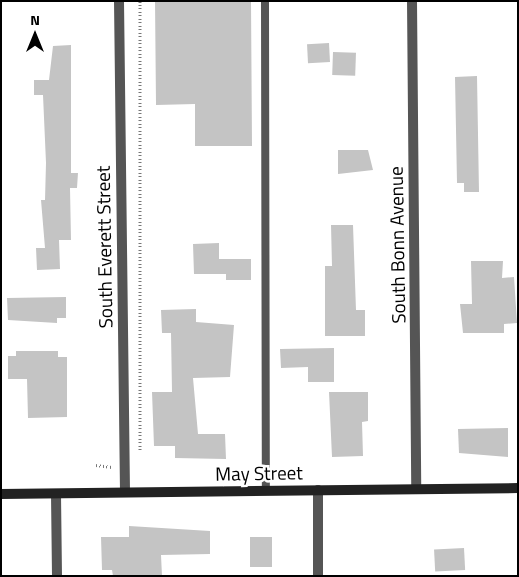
<!DOCTYPE html>
<html>
<head>
<meta charset="utf-8">
<style>
	body { margin:0 }
	#map { position:relative; width:519px; height:577px; overflow:hidden; background:#fff; font-family:"Titillium Web",sans-serif }
	div>[style] { position:absolute }
	[style*='--x'] { left:calc(var(--x)*1px); top:calc(var(--y)*1px); width:calc(var(--w)*1px); rotate:calc(var(--a)*1deg) }
	.building>* { inset:0; background:#c4c4c4; transform-origin:0 0 }
	.path>* { height:3px; margin-top:-1.5px; transform-origin:0; background:repeating-linear-gradient(90deg,#777 0 1px,transparent 0 3.5px) }
	.lane>* { height:8px; margin:-4px; padding:0 4px; transform-origin:4px; border-radius:4px; background:#555 }
	.street>* { height:10px; margin:-5px; padding:0 5px; transform-origin:5px; border-radius:5px; background:#555 }
	.secondary>* { height:10px; margin:-5px; padding:0 5px; transform-origin:5px; border-radius:5px; background:#222 }
	span { translate:-50% -50%; white-space:nowrap; text-align:center; line-height:1.15; -webkit-text-stroke:5px #fff; paint-order:stroke }
	.street-label { font-size:19px; color:#000 }
	.frame { position:absolute; inset:0; border:2px solid #000; pointer-events:none }
	.north { position:absolute; left:10px; top:10px; width:50px; height:50px; -webkit-text-stroke:4px #fff; paint-order:stroke; rotate:0deg; font-size:14px; font-weight:700; line-height:20px; text-align:center; color:#000 }
	.north::after { content:''; display:block; margin:auto; width:18px; height:22px; background:#000; clip-path:polygon(50% 0,100% 100%,50% 72%,0 100%) }
</style>
</head>
<body>
<div id="map">
	<div class="building">
		<i style="clip-path:polygon(155px 1px,251px 1px,252px 146px,195px 146px,195px 104px,156px 105px)"></i>
		<i style="left:329px;top:43px;width:19px;height:22px;rotate:87deg"></i>
		<i style="clip-path:polygon(71px 45px,71px 173px,78px 173px,77px 188px,70px 188px,71px 240px,59px 240px,60px 269px,37px 270px,36px 248px,45px 248px,41px 200px,45px 200px,46px 163px,43px 95px,34px 95px,34px 80px,49px 80px,53px 46px)"></i>
		<i style="left:333px;top:52px;width:23px;height:23px;rotate:2deg"></i>
		<i style="clip-path:polygon(477px 76px,479px 192px,464px 192px,464px 183px,457px 183px,455px 77px)"></i>
		<i style="clip-path:polygon(338px 150px,368px 150px,373px 170px,338px 174px)"></i>
		<i style="clip-path:polygon(331px 225px,353px 225px,356px 310px,365px 310px,365px 336px,325px 336px,325px 266px,332px 266px)"></i>
		<i style="clip-path:polygon(219px 243px,219px 259px,251px 259px,251px 280px,226px 280px,226px 274px,194px 274px,193px 244px)"></i>
		<i style="clip-path:polygon(471px 261px,503px 261px,502px 278px,514px 277px,517px 323px,504px 324px,504px 333px,463px 333px,460px 304px,472px 304px)"></i>
		<i style="clip-path:polygon(66px 297px,66px 318px,57px 318px,57px 323px,8px 320px,7px 298px)"></i>
		<i style="clip-path:polygon(196px 309px,196px 322px,234px 325px,230px 377px,193px 378px,198px 434px,225px 434px,226px 459px,175px 458px,175px 446px,154px 446px,152px 392px,172px 392px,171px 333px,162px 333px,161px 310px)"></i>
		<i style="clip-path:polygon(334px 348px,334px 382px,308px 382px,308px 367px,281px 368px,280px 349px)"></i>
		<i style="clip-path:polygon(16px 351px,58px 351px,58px 357px,67px 357px,67px 417px,28px 418px,27px 379px,8px 379px,8px 356px,16px 356px)"></i>
		<i style="clip-path:polygon(329px 392px,368px 392px,368px 421px,362px 422px,363px 456px,332px 457px)"></i>
		<i style="clip-path:polygon(508px 428px,508px 457px,459px 453px,458px 429px)"></i>
		<i style="clip-path:polygon(129px 526px,210px 531px,210px 554px,161px 555px,162px 576px,113px 576px,112px 570px,102px 570px,101px 537px,129px 537px)"></i>
		<i style="left:250px;top:537px;width:22px;height:30px"></i>
		<i style="left:464px;top:548px;width:22px;height:30px;rotate:87deg"></i>
	</div>
	<div class="path">
		<i style="--x:140;--y:1;--w:450;--a:90"></i>
		<i style="--x:96;--y:465;--w:16;--a:7"></i>
	</div>
	<div class="lane">
		<i style="--x:265;--y:1;--w:489;--a:89.9"></i>
	</div>
	<div class="street">
		<i style="--x:119;--y:1;--w:491;--a:89.3"></i>
		<i style="--x:412;--y:1;--w:488;--a:89.5"></i>
		<i style="--x:318;--y:490;--w:86;--a:90"></i>
		<i style="--x:56;--y:494;--w:82;--a:89.3"></i>
	</div>
	<div class="secondary">
		<i style="--x:1;--y:494;--w:517;--a:-0.66"></i>
	</div>
	<div class="street-label">
		<span style="left:397px;top:245px;rotate:-91deg">South Bonn Avenue</span>
		<span style="left:104px;top:247px;rotate:-91deg">South Everett Street</span>
		<span style="left:259px;top:473px;rotate:-1deg">May Street</span>
	</div>
	<div class="frame"></div>
	<div class="north">N</div>
</div>
</body>
</html>
